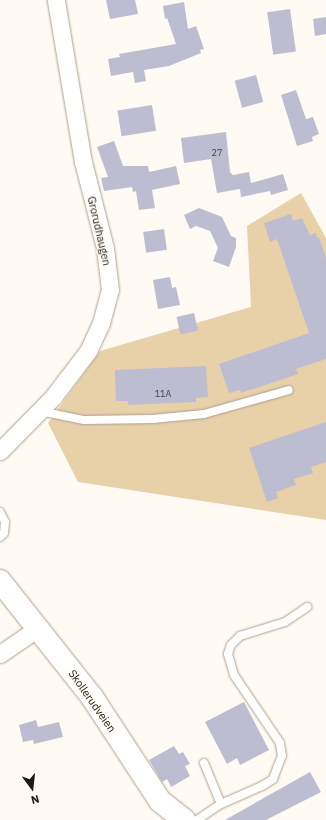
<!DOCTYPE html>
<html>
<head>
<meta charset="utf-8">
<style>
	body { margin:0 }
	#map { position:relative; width:326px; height:820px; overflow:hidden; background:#fffaf3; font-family:"IBM Plex Sans",sans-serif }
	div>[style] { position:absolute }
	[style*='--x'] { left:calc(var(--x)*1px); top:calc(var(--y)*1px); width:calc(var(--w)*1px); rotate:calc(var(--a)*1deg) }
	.green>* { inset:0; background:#e8d0a9 }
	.building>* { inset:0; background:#bdbdd1; transform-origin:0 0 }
	.roads { filter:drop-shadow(0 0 1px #ada190) drop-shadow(0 0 1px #ada190) }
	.lane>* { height:8px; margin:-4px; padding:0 4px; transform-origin:4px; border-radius:4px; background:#fff }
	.street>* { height:17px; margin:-8.5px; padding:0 8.5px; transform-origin:8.5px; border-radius:8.5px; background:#fff }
	.secondary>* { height:22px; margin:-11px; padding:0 11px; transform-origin:11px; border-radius:11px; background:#fff }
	span { translate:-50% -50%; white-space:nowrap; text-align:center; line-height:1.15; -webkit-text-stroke:3px #fffaf3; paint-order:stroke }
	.number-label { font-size:9px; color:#454242 }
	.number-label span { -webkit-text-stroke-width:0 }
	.street-label { font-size:11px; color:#1d1912 }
	.north { position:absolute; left:12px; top:768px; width:40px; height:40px; -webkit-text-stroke:3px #fffaf3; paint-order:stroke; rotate:165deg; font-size:11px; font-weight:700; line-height:16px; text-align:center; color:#1d1912 }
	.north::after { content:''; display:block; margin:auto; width:14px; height:18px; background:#1d1912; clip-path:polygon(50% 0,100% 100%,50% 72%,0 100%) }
</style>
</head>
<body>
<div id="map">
	<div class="green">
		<i style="clip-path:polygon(301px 193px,326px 238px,326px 520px,78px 482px,48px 423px,100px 351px,251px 307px,247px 226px)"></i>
	</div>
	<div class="building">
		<i style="clip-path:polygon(106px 0,135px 0,138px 14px,110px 19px)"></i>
		<i style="clip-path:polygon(184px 2px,188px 29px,196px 26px,204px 49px,200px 50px,201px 53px,169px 66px,144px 70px,146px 81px,135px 83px,133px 72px,111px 76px,108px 59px,120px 57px,119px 54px,176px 44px,167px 18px,165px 19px,163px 6px)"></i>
		<i style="left:290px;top:9px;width:43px;height:23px;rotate:82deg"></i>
		<i style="clip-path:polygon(326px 17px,326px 34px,315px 36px,313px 19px)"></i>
		<i style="left:256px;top:75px;width:28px;height:22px;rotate:75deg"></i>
		<i style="clip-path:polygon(296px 90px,306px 119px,313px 117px,319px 134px,312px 137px,313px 141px,297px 146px,281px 95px)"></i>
		<i style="left:152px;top:105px;width:26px;height:35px;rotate:81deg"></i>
		<i style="clip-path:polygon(226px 132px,230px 172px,233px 175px,249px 172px,251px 183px,283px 174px,288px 190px,271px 195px,270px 191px,241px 197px,240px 189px,217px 193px,211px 159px,184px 163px,181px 138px)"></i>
		<i style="clip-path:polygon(114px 141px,123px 166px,148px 166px,149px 172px,176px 166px,180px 184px,152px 190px,155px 208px,139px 210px,136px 191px,133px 192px,132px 187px,104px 191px,101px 178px,108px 177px,97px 147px)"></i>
		<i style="clip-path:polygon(199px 208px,222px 217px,231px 236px,236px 238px,236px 247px,229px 267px,213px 261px,218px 248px,210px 231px,196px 226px,190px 229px,184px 215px)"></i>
		<i style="clip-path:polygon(291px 214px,293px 221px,302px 218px,310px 235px,316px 233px,317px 238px,319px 237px,326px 258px,326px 359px,296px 369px,298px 374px,241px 393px,240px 390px,229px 393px,219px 364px,309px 333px,277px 239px,270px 242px,264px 223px)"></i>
		<i style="left:164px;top:229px;width:21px;height:21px;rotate:82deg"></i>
		<i style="clip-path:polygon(170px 277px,172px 288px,176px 287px,180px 305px,158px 309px,153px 280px)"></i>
		<i style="left:194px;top:313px;width:18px;height:18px;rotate:77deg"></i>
		<i style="clip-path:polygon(206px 366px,208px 397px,196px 398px,196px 402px,128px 405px,128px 401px,116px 401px,115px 370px)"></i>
		<i style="clip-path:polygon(326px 422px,326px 462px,311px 467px,313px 473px,294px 479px,296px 485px,276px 492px,278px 498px,267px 502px,249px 448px)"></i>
		<i style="clip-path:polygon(244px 702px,269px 750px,240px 765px,237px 758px,227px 764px,205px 722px)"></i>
		<i style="clip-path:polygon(36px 720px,38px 727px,59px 722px,63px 737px,34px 744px,33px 740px,23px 742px,19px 725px)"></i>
		<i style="clip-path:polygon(174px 746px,179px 754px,183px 752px,190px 764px,185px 766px,190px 776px,171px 787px,167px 779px,162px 782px,149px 760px)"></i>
		<i style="clip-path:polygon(310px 772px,321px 792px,266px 820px,225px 820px)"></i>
	</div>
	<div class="roads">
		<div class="lane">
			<i style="--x:40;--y:411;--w:45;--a:11.6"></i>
			<i style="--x:84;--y:420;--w:69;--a:-0.8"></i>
			<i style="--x:153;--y:419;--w:51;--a:-5.6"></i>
			<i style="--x:204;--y:414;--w:88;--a:-15.8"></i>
			<i style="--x:0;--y:512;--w:11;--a:63"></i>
			<i style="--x:5;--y:522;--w:11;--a:95"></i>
			<i style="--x:4;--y:533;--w:6;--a:135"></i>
			<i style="--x:204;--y:763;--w:44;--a:67.5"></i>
			<i style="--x:197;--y:820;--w:29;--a:-34"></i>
			<i style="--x:221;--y:804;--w:45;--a:-23.7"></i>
			<i style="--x:262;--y:786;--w:13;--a:-32"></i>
			<i style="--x:273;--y:779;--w:25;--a:-69"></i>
			<i style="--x:282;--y:756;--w:13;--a:-99"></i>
			<i style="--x:280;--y:743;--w:82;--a:-124.1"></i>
			<i style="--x:234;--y:675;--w:22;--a:-106"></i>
			<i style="--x:228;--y:654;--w:9;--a:-72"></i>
			<i style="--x:231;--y:645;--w:13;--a:-45"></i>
			<i style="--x:240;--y:636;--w:47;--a:-17.3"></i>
			<i style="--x:285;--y:622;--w:27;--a:-34"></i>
		</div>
		<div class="street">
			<i style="--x:0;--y:451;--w:76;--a:-45.5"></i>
			<i style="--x:53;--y:397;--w:58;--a:-52.7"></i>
			<i style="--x:88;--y:351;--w:31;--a:-65"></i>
			<i style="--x:101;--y:323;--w:34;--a:-75"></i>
			<i style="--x:110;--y:290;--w:42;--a:-96.8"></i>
			<i style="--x:105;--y:248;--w:89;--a:-104.3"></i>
			<i style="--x:83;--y:162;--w:164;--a:-99.5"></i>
			<i style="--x:0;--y:654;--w:46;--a:-34.4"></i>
		</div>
		<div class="secondary">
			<i style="--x:0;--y:581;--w:148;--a:51.6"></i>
			<i style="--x:92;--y:697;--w:124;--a:56.8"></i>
			<i style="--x:160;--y:801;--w:31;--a:38"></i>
		</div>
	</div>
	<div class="number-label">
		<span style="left:217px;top:153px">27</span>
		<span style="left:163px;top:394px">11A</span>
	</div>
	<div class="street-label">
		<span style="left:99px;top:231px;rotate:77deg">Grorudhaugen</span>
		<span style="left:92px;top:701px;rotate:55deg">Skollerudveien</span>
	</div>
	<div class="north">N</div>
</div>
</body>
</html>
